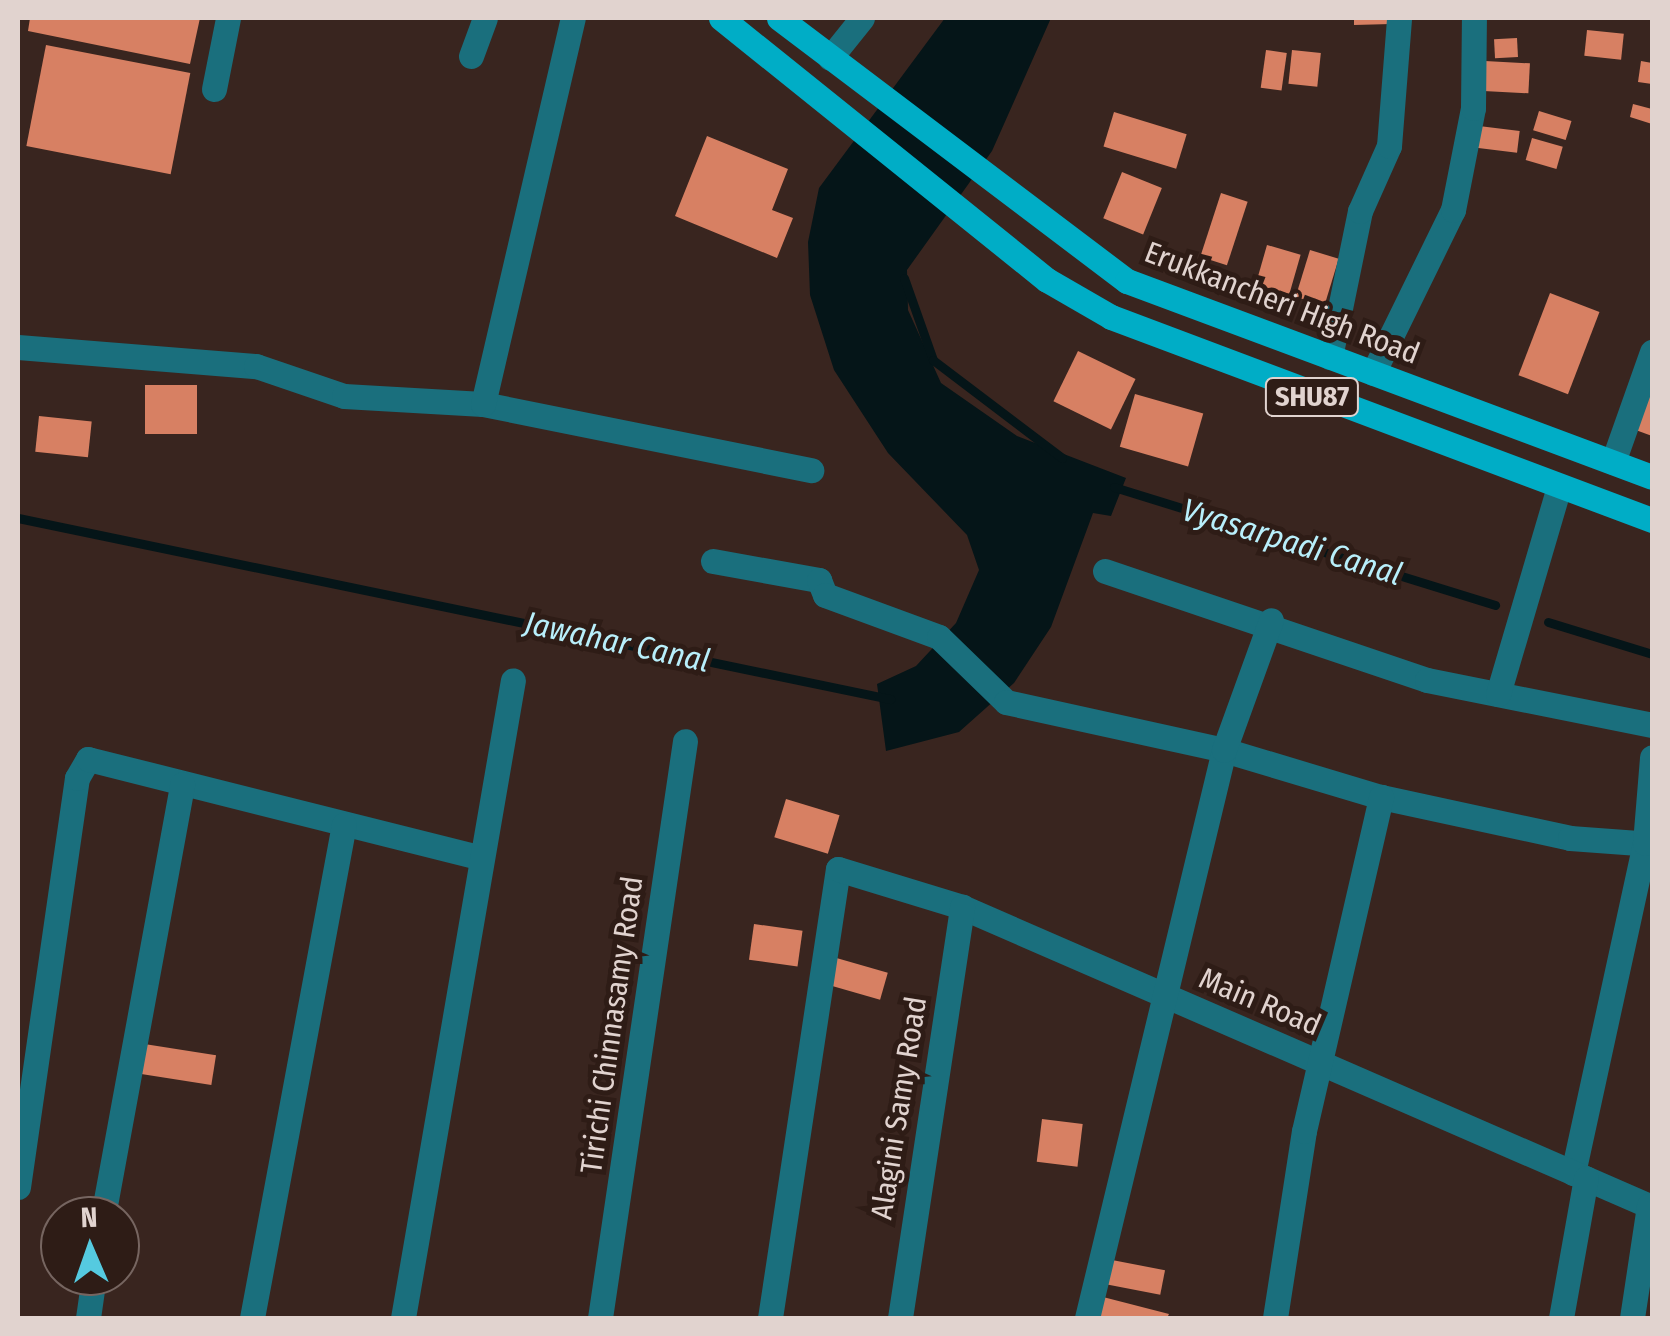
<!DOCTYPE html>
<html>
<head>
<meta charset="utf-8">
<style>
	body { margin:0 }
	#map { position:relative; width:1670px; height:1336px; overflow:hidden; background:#39251f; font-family:"Fira Sans Condensed",sans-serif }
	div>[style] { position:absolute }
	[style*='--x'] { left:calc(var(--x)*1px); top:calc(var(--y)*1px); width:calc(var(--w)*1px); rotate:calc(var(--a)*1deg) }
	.water>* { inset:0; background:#051518 }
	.stream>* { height:9px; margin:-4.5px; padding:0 4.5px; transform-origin:4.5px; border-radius:4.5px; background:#051518 }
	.building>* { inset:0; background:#d78063; transform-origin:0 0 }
	.minor>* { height:25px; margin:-12.5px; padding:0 12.5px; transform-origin:12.5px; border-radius:12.5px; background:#1a6f7d }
	.major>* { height:25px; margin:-12.5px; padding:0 12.5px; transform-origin:12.5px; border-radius:12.5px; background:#00adc6 }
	span { translate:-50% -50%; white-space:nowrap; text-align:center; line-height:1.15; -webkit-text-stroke:10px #2e1c16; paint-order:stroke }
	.shield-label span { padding:2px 8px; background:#2e1c16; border:2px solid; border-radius:8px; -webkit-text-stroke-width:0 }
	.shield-label { font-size:28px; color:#e1d3cf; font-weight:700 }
	.street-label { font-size:30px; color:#e1d3cf }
	.water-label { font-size:32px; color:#b8effb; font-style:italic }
	.frame { position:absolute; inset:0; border:20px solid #e1d3cf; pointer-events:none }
	.north { position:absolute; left:40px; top:1196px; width:100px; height:100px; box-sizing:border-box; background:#2e1c16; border:2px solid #766560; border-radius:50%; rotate:358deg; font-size:28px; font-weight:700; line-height:40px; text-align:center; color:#e1d3cf }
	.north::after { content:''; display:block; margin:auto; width:35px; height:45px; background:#55cae0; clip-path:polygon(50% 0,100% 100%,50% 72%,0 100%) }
</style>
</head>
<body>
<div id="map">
	<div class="water">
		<i style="clip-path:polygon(945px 18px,1051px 18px,992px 151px,907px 270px,908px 310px,941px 383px,1017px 436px,1126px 478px,1111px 516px,1093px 513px,1051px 627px,1014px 683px,959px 732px,886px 751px,877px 684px,916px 666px,956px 623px,979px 570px,967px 535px,888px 453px,834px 370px,810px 295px,808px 242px,819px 188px)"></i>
	</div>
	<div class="stream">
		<i style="--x:904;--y:278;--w:87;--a:70.5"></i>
		<i style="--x:933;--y:360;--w:162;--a:37.2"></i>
		<i style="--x:1114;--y:487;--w:399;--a:17.2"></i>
		<i style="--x:18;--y:518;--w:891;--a:11.73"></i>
		<i style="--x:1548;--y:622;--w:109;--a:17.1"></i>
	</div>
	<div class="building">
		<i style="clip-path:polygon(30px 18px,200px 18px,190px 64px,28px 31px)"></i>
		<i style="clip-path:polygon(1354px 18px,1391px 18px,1391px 24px,1354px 25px)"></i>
		<i style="left:1587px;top:30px;width:37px;height:26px;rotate:6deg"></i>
		<i style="left:1517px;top:38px;width:19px;height:23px;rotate:87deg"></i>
		<i style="left:46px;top:45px;width:147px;height:103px;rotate:11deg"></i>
		<i style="left:1266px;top:50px;width:21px;height:38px;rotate:8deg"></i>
		<i style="left:1292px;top:50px;width:29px;height:34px;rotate:6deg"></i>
		<i style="left:1485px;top:61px;width:45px;height:30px;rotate:3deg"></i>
		<i style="clip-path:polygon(1641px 61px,1652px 63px,1652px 84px,1638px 82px)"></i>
		<i style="clip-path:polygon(1633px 104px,1652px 109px,1652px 124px,1630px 117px)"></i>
		<i style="left:1539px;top:111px;width:34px;height:20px;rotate:17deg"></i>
		<i style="left:1114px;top:112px;width:76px;height:36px;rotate:17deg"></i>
		<i style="left:1479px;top:126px;width:41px;height:22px;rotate:7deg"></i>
		<i style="clip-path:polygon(707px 136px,788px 169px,772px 210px,793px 218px,777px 258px,675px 216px)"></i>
		<i style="left:1532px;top:138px;width:32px;height:23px;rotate:16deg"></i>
		<i style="left:1122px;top:172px;width:43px;height:50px;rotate:22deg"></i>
		<i style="left:1221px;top:193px;width:28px;height:67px;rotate:18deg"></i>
		<i style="left:1267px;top:245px;width:35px;height:41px;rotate:16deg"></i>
		<i style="left:1310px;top:250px;width:30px;height:49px;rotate:17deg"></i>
		<i style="left:1550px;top:293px;width:53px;height:88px;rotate:21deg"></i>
		<i style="left:1078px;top:351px;width:64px;height:56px;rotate:26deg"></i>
		<i style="clip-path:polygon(1652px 377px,1652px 436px,1633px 429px)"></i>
		<i style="left:145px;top:385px;width:52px;height:49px"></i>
		<i style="left:1135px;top:394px;width:71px;height:55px;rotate:16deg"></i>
		<i style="left:39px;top:416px;width:53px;height:36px;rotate:6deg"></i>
		<i style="left:786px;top:799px;width:56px;height:40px;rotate:17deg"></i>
		<i style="left:754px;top:924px;width:49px;height:36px;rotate:8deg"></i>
		<i style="left:833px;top:957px;width:57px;height:28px;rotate:16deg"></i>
		<i style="left:138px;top:1043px;width:79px;height:30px;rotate:9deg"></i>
		<i style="left:1042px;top:1119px;width:41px;height:43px;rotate:7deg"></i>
		<i style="left:1112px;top:1260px;width:54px;height:25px;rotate:11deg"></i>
		<i style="clip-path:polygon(1103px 1297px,1169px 1314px,1167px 1318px,1097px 1318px)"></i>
	</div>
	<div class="minor">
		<i style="--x:471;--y:56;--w:40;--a:-69.8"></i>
		<i style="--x:830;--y:58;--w:51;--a:-51.3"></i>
		<i style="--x:214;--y:89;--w:72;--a:-78.8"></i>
		<i style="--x:18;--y:347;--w:239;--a:4.6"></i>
		<i style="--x:256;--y:366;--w:93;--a:18.8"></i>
		<i style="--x:344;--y:396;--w:139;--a:3.3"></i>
		<i style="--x:483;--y:404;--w:335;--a:11.4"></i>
		<i style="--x:1330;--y:357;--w:149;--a:-78.4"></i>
		<i style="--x:1360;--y:211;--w:71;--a:-66"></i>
		<i style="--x:1389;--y:146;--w:128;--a:-85.5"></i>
		<i style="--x:1373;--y:373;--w:182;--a:-63.9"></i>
		<i style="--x:1453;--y:210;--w:104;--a:-78.9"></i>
		<i style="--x:1473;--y:108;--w:90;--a:-89.4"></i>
		<i style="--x:483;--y:404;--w:396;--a:-76.9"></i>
		<i style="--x:1613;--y:462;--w:117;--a:-70.5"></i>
		<i style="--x:713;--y:561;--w:108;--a:10.2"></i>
		<i style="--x:819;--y:580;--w:16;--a:68"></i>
		<i style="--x:825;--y:595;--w:121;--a:20.2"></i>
		<i style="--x:939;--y:637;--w:93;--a:44.1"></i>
		<i style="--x:1006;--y:702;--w:223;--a:12.4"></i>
		<i style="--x:1224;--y:750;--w:164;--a:16.7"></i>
		<i style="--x:1381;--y:797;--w:193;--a:12.2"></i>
		<i style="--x:1570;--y:838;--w:82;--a:4.2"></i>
		<i style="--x:1105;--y:571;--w:340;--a:18.7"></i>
		<i style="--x:1427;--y:680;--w:229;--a:11.3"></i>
		<i style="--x:1498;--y:694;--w:216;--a:-73.6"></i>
		<i style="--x:1573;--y:1173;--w:338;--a:-77.7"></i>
		<i style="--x:1645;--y:843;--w:86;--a:-85.3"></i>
		<i style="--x:18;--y:1187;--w:413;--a:-81.8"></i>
		<i style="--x:77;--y:778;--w:22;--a:-60"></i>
		<i style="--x:88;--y:759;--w:405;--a:14.1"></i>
		<i style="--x:103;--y:1216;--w:439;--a:-79.6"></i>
		<i style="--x:88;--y:1318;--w:42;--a:-81.9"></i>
		<i style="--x:252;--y:1318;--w:502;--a:-79.45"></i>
		<i style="--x:403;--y:1318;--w:647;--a:-80.22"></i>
		<i style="--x:600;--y:1318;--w:583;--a:-81.62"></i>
		<i style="--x:770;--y:1318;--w:454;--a:-81.4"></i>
		<i style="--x:838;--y:869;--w:130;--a:17"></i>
		<i style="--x:962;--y:907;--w:752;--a:23.5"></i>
		<i style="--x:900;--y:1318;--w:416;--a:-81.4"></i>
		<i style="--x:1087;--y:1318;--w:584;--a:-76.44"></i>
		<i style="--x:1224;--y:750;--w:138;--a:-70.1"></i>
		<i style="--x:1275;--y:1318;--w:189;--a:-81.2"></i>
		<i style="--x:1304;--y:1131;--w:343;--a:-77"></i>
		<i style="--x:1561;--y:1318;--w:142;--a:-79.9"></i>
		<i style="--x:1632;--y:1318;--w:114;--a:-81.4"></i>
	</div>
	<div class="major">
		<i style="--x:721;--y:18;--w:418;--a:38.8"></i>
		<i style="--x:1047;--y:280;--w:74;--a:30"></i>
		<i style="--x:1111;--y:317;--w:578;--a:20.57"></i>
		<i style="--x:779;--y:18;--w:436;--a:37.1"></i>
		<i style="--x:1127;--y:281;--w:560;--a:20.47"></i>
	</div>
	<div class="shield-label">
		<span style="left:1312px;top:397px">SHU87</span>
	</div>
	<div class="street-label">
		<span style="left:1282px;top:303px;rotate:21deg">Erukkancheri High Road</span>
		<span style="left:1260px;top:1002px;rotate:23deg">Main Road</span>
		<span style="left:612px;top:1025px;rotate:-82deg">Tirichi Chinnasamy Road</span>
		<span style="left:899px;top:1108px;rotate:-81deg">Alagini Samy Road</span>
	</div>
	<div class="water-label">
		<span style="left:1292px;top:542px;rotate:17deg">Vyasarpadi Canal</span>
		<span style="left:617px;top:642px;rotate:12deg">Jawahar Canal</span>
	</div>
	<div class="frame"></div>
	<div class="north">N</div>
</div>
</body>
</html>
